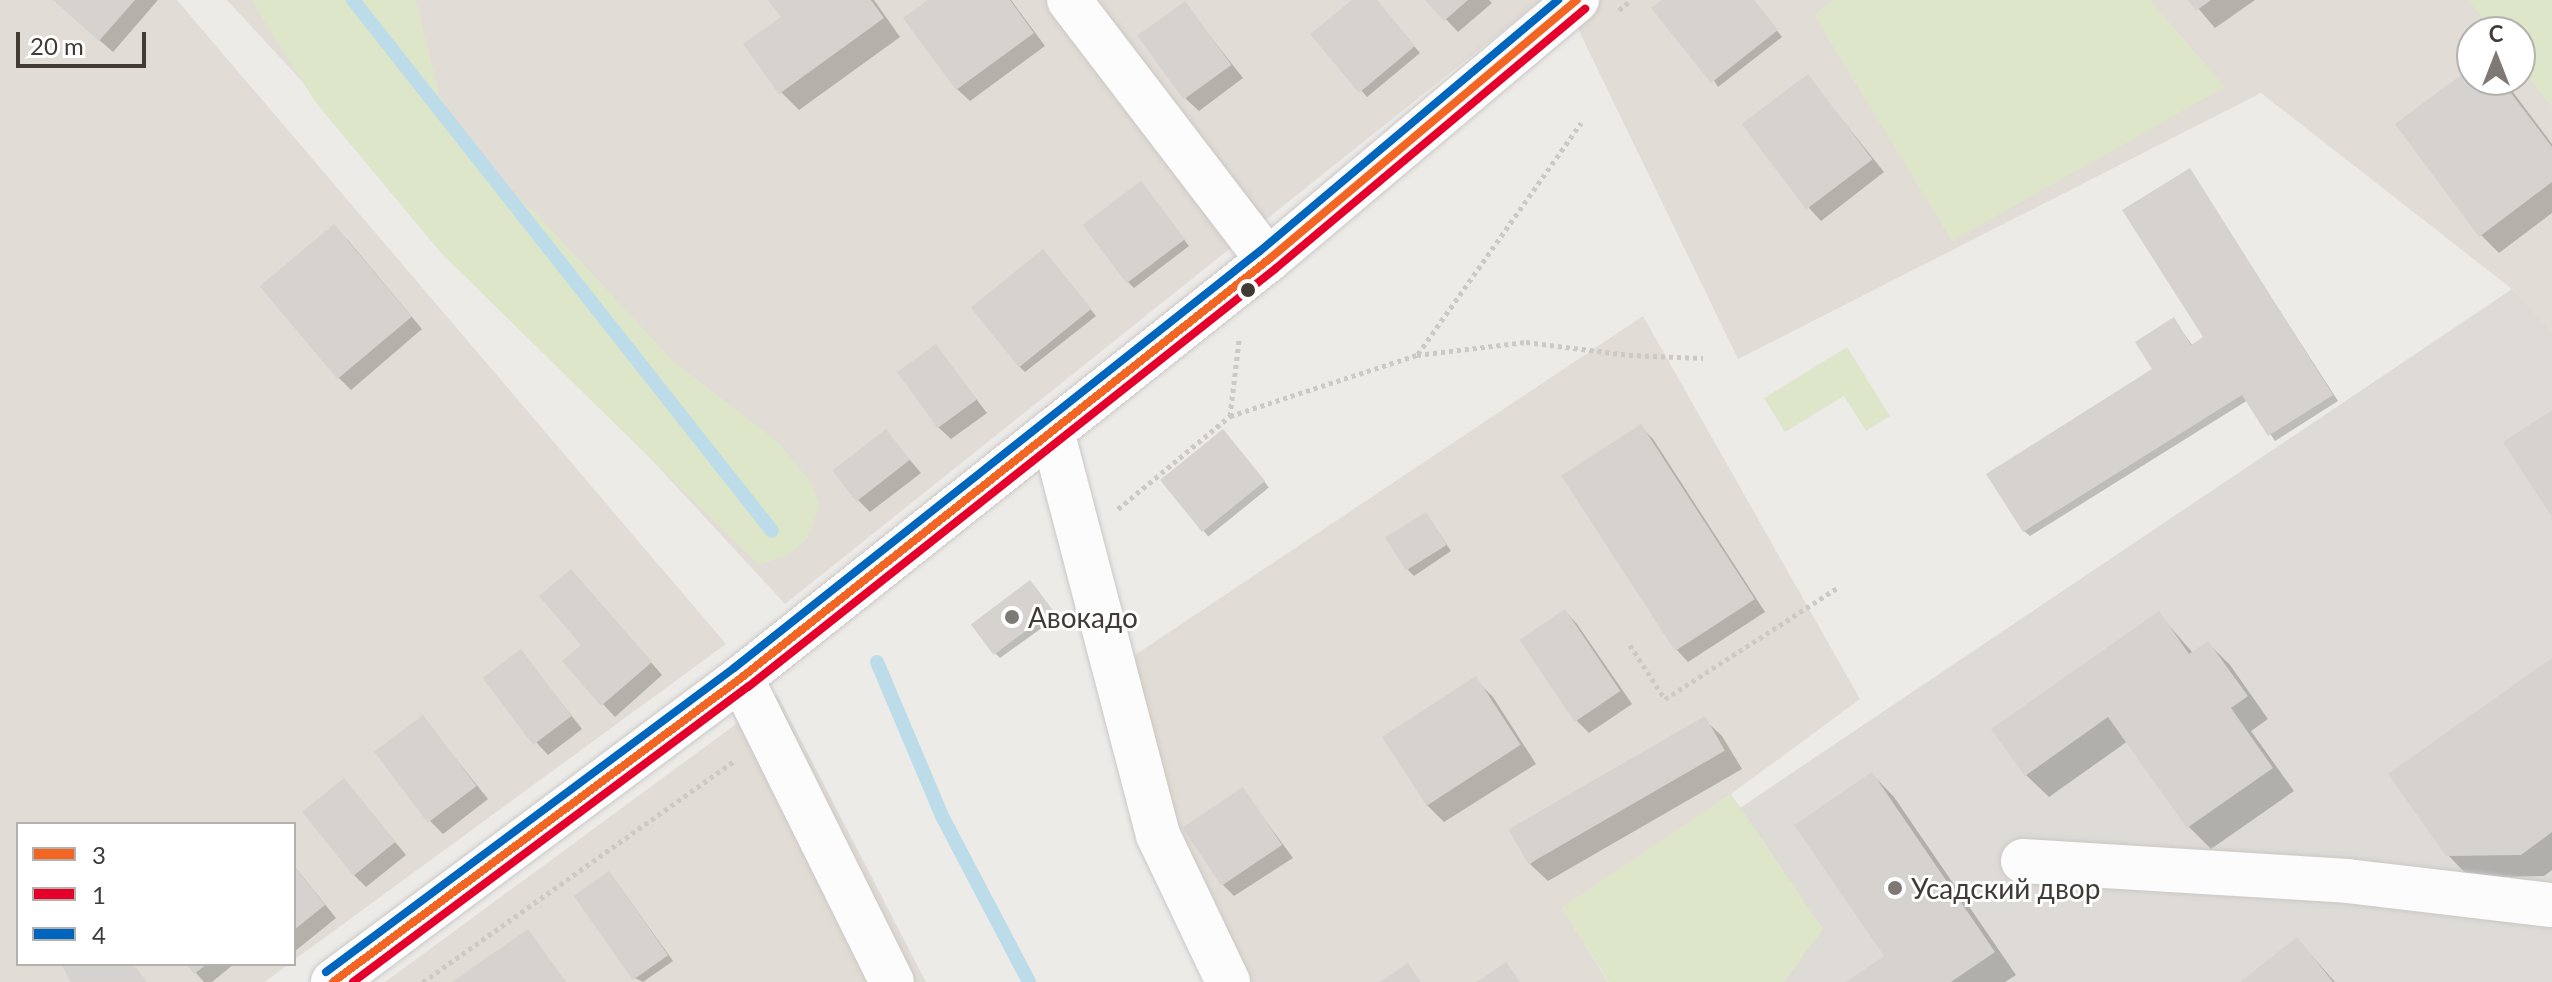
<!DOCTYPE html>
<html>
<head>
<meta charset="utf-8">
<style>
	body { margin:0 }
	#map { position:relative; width:2552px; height:982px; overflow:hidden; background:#edebe8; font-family:Lato,sans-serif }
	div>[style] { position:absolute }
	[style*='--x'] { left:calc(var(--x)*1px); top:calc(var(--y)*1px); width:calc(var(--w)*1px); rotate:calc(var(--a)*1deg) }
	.residential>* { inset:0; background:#e1dcd5 }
	.industrial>* { inset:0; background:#dedbd7 }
	.green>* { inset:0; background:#dee6ca }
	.shadow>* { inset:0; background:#0003; transform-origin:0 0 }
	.stream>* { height:14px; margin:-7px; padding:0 7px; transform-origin:7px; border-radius:7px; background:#bbdce8 }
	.building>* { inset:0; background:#d5d2cf; transform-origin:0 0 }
	.path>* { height:5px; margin-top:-2.5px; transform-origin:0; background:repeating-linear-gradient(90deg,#ccc9c6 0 4px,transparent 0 8px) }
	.roads { filter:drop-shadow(0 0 2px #cbc8c5) drop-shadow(0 0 2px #cbc8c5) }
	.minor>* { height:44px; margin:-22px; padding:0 22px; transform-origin:22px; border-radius:22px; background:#fcfcfc }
	.bus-1>* { height:8px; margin:-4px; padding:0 4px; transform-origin:4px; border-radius:4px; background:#f26522 }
	.bus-2>* { height:8px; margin:-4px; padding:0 4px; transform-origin:4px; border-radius:4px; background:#e4002b }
	.bus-3>* { height:8px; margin:-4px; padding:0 4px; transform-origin:4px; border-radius:4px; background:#0065bd }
	.dots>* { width:22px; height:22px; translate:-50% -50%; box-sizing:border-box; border:4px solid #fff; border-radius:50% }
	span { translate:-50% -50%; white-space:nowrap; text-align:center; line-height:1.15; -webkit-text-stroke:6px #fff; paint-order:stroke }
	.poi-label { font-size:28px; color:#423b35 }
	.left { translate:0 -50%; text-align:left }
	.legend { position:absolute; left:16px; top:822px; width:280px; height:144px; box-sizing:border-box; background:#fff; border:2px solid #b3b1ae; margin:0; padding:10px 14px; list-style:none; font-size:24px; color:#423b35 }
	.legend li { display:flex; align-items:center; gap:16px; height:40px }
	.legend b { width:40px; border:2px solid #b3b1ae }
	.north { position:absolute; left:2456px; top:16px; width:80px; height:80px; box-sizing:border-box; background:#fff; border:2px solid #b3b1ae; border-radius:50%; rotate:0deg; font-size:22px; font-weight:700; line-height:32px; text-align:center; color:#423b35 }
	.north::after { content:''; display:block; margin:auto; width:28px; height:36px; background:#7e7974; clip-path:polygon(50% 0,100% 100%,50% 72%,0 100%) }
	.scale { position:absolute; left:16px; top:32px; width:130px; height:36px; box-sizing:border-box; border:4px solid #423b35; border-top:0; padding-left:10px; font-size:24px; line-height:28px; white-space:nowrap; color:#423b35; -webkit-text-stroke:6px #fff; paint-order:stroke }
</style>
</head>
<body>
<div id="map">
	<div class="residential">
		<i style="clip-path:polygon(0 0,177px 0,726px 644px,294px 960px,294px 824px,18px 824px,18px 964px,289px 964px,265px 982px,0 982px)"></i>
		<i style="clip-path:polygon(227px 0,1541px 0,785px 604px)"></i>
		<i style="clip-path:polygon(evenodd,1564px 0,2552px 0,2552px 331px,2512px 289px,2261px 93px,1738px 359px,1564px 0,2472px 32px,2520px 32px,2520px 80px,2472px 80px,2472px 32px)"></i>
		<i style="clip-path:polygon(1643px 316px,1860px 699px,1731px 794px,1562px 908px,1608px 982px,1241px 982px,1167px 837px,1135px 655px)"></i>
		<i style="clip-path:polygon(777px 694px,926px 982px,385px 982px)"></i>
	</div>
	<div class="industrial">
		<i style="clip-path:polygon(2512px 289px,2552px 331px,2552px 982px,1734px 982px,1649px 869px)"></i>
	</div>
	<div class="green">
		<i style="clip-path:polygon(251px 0,416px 0,441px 102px,479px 167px,533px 210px,673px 361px,778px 442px,812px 484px,819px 506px,808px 538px,787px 555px,759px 565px,441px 253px,316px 103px)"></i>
		<i style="clip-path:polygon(1834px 0,2150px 0,2225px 87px,1952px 241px,1814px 15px)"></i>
		<i style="clip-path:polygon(2468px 0,2552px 0,2552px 107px,2520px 67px,2520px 32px,2493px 32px)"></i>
		<i style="clip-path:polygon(1847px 347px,1890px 416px,1866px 431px,1844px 396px,1785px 432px,1764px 398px)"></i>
		<i style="clip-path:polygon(1731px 794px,1823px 929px,1784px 982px,1609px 982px,1561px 908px)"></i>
	</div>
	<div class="shadow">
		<i style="clip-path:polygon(54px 0,158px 0,113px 52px)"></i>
		<i style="clip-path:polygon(771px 0,874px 0,900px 37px,799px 110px,781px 92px,783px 17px)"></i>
		<i style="clip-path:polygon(931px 0,1011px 0,1045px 46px,970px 101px,957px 89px)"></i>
		<i style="clip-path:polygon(1355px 0,1375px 0,1420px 53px,1367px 97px,1313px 34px)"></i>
		<i style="clip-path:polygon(1428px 0,1489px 0,1492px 3px,1458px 32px)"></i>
		<i style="clip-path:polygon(1665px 0,1753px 0,1782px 37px,1718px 87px)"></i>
		<i style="clip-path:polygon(2191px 0,2255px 0,2215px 28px)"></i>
		<i style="clip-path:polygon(1184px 3px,1243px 78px,1199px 111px,1186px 99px)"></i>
		<i style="clip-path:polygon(2472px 69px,2472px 80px,2504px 80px,2552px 144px,2552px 213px,2499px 253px,2481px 235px,2398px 124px)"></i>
		<i style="clip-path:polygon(1808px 77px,1884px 172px,1821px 221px,1809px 208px)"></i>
		<i style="clip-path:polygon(2189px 170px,2338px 401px,2275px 441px,2248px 400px,2030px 536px,2024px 531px,2155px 370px,2174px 320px,2193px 346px,2205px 338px)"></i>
		<i style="clip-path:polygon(1146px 190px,1189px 246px,1134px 288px,1128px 282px)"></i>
		<i style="clip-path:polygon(347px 239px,422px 329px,351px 390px,338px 377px)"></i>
		<i style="clip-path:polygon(1049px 257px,1096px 316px,1025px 372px,1019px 366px)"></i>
		<i style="clip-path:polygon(936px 347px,987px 413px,951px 439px,938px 427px)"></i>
		<i style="clip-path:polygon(1640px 426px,1653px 439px,1765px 612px,1688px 662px,1676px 649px)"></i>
		<i style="clip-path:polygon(886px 432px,921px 473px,870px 512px,858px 500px)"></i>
		<i style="left:1228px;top:437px;width:65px;height:78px;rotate:51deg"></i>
		<i style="clip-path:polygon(1431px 521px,1451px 551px,1414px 576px,1408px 570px)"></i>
		<i style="clip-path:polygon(583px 584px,662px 675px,615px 717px,603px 704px,584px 645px)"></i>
		<i style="clip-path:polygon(1036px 588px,1057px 617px,1000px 658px,994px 652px)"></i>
		<i style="clip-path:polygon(1565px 611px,1577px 624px,1632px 704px,1589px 733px,1577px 721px)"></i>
		<i style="clip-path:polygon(2158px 613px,2193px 653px,2208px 643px,2230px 665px,2268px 719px,2251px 731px,2294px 791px,2211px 849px,2189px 827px,2128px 741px,2049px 797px,2026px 775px)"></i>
		<i style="clip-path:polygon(521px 652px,582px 729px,548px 755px,536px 742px)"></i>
		<i style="clip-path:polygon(2552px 660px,2552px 870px,2544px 876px,2470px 878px,2448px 855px)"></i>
		<i style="clip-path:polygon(1475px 679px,1493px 697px,1536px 764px,1444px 822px,1426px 804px)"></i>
		<i style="clip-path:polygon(423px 718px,488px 799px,443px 834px,430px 821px)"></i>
		<i style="clip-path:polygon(1704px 719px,1722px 736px,1742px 769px,1548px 881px,1530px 864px)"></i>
		<i style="clip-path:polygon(1872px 774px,1894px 797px,2016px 975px,2005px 982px,1850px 982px,1887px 957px)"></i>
		<i style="clip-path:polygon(344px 780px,406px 855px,366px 887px,353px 874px)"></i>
		<i style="clip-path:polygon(1243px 790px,1293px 858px,1234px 896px,1222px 884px)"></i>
		<i style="clip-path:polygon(294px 866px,336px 918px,294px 952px)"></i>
		<i style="clip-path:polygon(615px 880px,673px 961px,643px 982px,635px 978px,577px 896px)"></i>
		<i style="clip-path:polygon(2297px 939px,2335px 982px,2244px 982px)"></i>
		<i style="clip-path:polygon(188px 964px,234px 964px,212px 982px,204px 982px)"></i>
	</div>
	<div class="stream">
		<i style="--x:353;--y:0;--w:676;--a:51.72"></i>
		<i style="--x:877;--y:662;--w:169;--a:67.1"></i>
		<i style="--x:943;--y:818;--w:185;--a:62.3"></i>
	</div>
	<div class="building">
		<i style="clip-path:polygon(53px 0,135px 0,99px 41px)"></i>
		<i style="clip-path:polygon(768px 0,871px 0,884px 18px,779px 94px,743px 44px,781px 17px)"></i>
		<i style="clip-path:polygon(928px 0,1010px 0,1034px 33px,956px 90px,903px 18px)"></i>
		<i style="clip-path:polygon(1352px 0,1377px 0,1415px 46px,1359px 93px,1310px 34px)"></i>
		<i style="clip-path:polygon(1425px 0,1468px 0,1444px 21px)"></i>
		<i style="clip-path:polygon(1662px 0,1754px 0,1778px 30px,1711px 83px,1651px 8px)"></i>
		<i style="clip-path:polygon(2188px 0,2211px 0,2196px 11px)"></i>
		<i style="left:1185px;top:1px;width:79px;height:59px;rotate:54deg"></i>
		<i style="clip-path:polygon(2472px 67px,2472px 80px,2501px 80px,2552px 147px,2552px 182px,2479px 237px,2395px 124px)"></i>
		<i style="left:1808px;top:74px;width:107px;height:83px;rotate:53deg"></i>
		<i style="clip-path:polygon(2190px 168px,2333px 395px,2268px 436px,2242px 395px,2023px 532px,1986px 474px,2152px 369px,2135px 342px,2174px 317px,2191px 345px,2203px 337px,2122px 210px)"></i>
		<i style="left:1141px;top:181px;width:73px;height:73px;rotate:53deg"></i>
		<i style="left:334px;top:224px;width:121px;height:97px;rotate:50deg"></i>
		<i style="left:1043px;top:249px;width:77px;height:93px;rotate:51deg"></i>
		<i style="left:936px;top:344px;width:69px;height:48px;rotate:54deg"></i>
		<i style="clip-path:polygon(2552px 410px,2552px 517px,2503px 442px)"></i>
		<i style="left:1641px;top:424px;width:209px;height:95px;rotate:57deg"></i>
		<i style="left:886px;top:429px;width:39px;height:68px;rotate:52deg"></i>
		<i style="left:1223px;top:429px;width:67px;height:81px;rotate:51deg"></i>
		<i style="left:1426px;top:512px;width:39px;height:48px;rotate:58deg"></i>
		<i style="clip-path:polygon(571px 569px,652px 662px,601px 706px,562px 661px,581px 645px,539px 596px)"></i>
		<i style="left:1030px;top:580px;width:38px;height:74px;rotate:53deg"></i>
		<i style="left:1565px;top:609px;width:99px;height:55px;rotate:56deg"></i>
		<i style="clip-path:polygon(2159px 611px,2189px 654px,2208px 641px,2248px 696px,2231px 708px,2273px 768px,2187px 828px,2108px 717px,2025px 776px,1991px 729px)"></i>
		<i style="left:521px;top:649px;width:84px;height:48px;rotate:53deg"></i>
		<i style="clip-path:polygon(2552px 658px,2552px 832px,2521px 855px,2446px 856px,2388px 774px)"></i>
		<i style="left:1476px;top:676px;width:82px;height:112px;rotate:57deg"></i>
		<i style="left:423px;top:715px;width:89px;height:61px;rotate:53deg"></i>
		<i style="left:1705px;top:716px;width:40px;height:227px;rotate:60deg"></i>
		<i style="clip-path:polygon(1872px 772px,1995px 952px,1951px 982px,1846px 982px,1884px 956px,1794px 825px)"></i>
		<i style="left:344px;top:778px;width:82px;height:54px;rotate:51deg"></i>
		<i style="left:1243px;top:787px;width:70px;height:73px;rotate:56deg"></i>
		<i style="clip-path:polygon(294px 866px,325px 905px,294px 930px)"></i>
		<i style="left:609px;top:871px;width:103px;height:43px;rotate:55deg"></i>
		<i style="clip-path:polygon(528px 929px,566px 982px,452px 982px)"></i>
		<i style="clip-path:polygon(2297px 937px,2333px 982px,2240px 982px)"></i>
		<i style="clip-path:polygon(1506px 962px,1520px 982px,1477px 982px)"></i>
		<i style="clip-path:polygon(1408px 963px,1421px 982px,1380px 982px)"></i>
		<i style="clip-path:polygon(61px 964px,133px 964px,147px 982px,71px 982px)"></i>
		<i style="clip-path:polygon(186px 964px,207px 964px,194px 974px)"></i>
	</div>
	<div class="path">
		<i style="--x:1619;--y:10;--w:16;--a:-40"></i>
		<i style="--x:1418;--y:354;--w:283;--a:-54.8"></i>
		<i style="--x:1230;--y:416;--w:77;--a:-83.2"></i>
		<i style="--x:1118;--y:509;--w:146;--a:-39.7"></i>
		<i style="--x:1230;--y:416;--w:197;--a:-18.1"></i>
		<i style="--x:1417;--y:355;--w:110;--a:-6.8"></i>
		<i style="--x:1526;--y:342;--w:104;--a:7.2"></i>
		<i style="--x:1629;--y:355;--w:74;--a:2.3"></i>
		<i style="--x:1630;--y:645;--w:64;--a:57.1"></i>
		<i style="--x:1665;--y:699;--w:205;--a:-32.8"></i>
		<i style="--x:423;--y:982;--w:383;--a:-35.4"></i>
	</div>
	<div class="roads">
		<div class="minor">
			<i style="--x:1069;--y:0;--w:327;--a:52.6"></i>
			<i style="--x:1052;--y:431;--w:418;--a:75.3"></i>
			<i style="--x:1158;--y:835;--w:163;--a:64.5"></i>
			<i style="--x:741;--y:678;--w:339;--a:63.6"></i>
			<i style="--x:2023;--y:861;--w:325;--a:3.5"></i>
			<i style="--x:2347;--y:881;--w:206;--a:6.7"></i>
			<i style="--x:333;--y:982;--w:509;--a:-36.69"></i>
			<i style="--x:741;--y:678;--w:673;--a:-38.42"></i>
			<i style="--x:1268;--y:260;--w:404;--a:-40.1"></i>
		</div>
	</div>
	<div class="bus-1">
		<i style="--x:333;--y:982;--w:509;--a:-36.69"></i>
		<i style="--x:741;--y:678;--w:673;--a:-38.42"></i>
		<i style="--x:1268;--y:260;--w:404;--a:-40.1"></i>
	</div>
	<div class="bus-2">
		<i style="--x:353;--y:982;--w:493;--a:-36.8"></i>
		<i style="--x:748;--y:687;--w:673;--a:-38.42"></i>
		<i style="--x:1275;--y:269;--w:405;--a:-40"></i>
	</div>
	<div class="bus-3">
		<i style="--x:326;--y:972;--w:509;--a:-36.69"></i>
		<i style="--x:734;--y:668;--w:671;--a:-38.41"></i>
		<i style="--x:1260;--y:251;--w:390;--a:-40.1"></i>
	</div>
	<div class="dots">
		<i style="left:1248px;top:290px;background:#423b35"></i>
		<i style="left:1012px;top:617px;background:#7e7974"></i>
		<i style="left:1895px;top:888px;background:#7e7974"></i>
	</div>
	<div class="poi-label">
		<span class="left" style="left:1028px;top:617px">Авокадо</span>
		<span class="left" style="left:1911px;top:888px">Усадский двор</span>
	</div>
	<ul class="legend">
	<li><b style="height:10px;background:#f26522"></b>3</li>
	<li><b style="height:10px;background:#e4002b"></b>1</li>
	<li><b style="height:10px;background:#0065bd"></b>4</li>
	</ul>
	<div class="north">С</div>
	<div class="scale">20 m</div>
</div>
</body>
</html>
